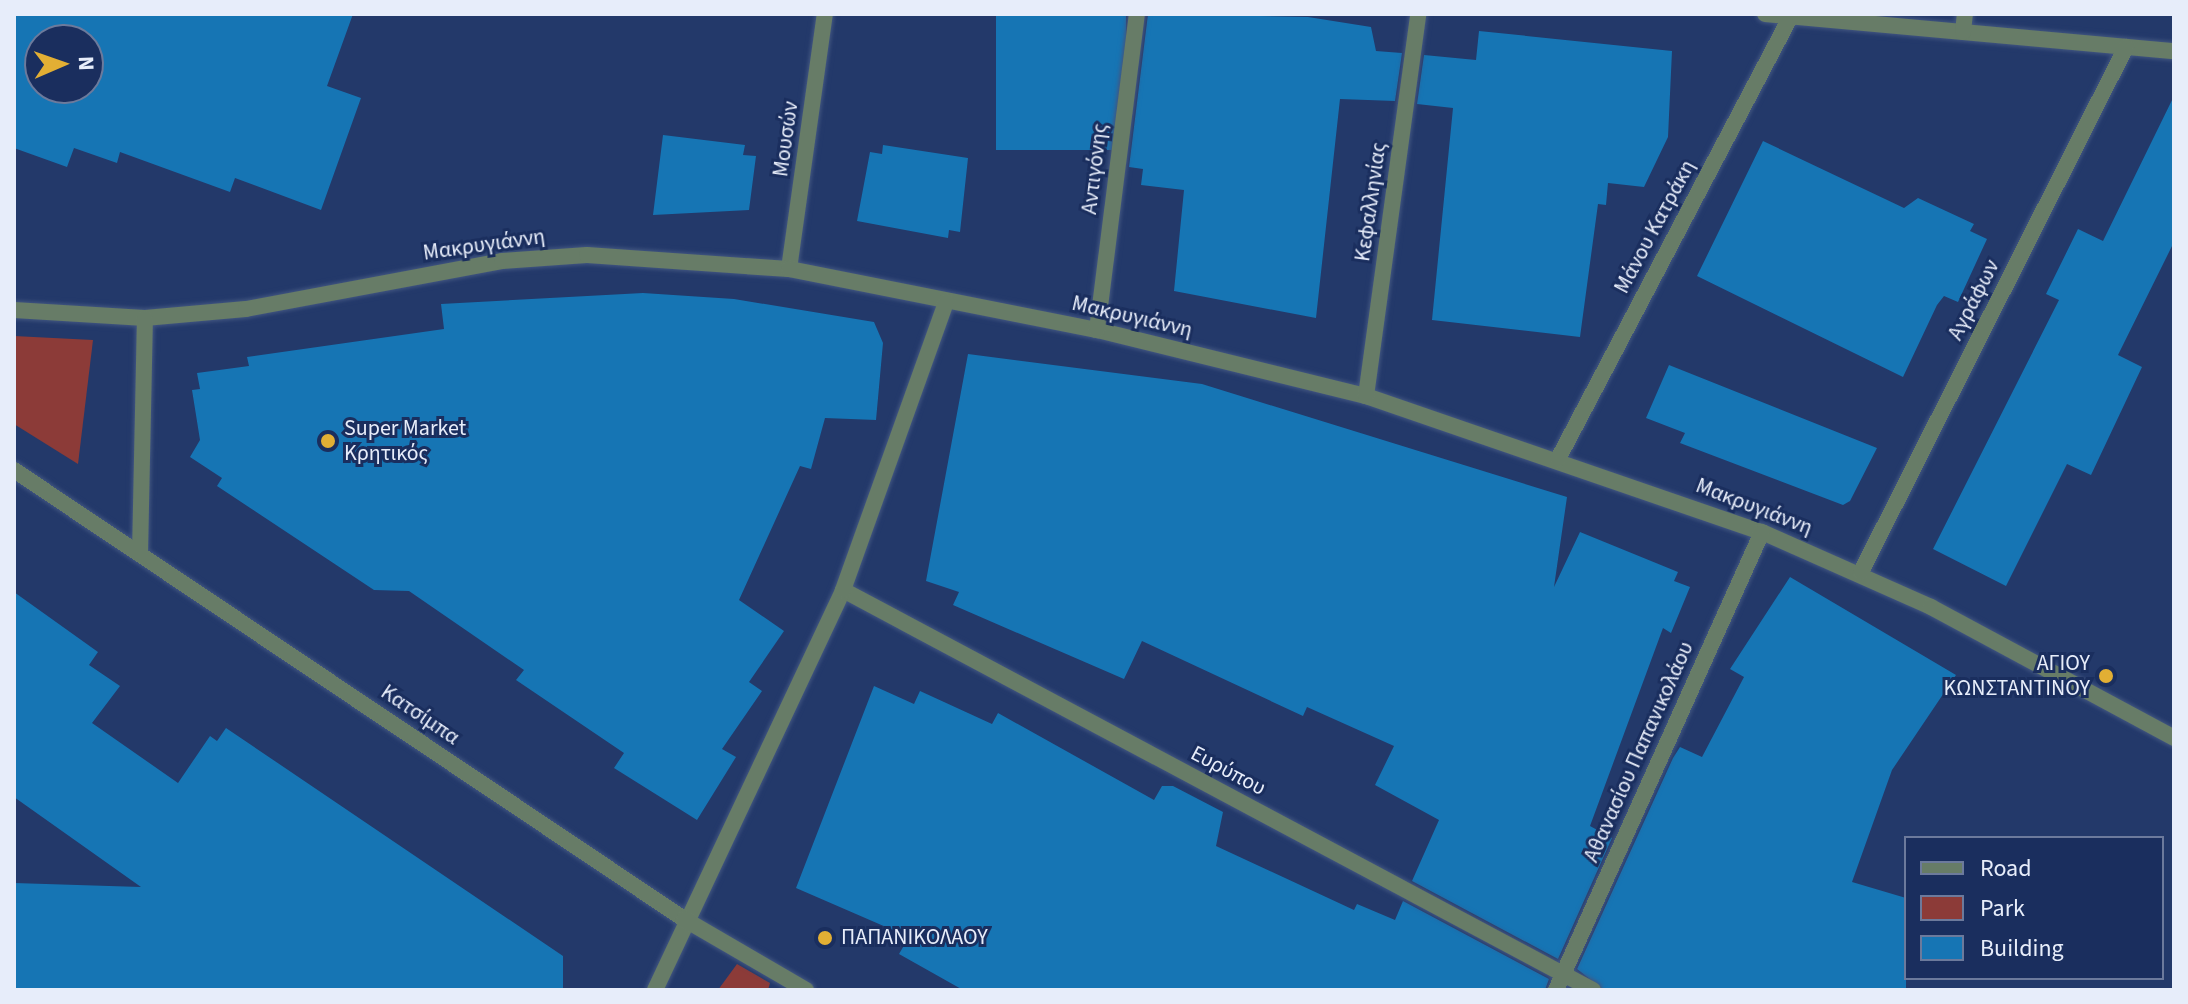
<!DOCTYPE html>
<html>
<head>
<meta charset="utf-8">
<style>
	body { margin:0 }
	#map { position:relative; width:2188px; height:1004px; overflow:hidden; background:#23396a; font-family:"Source Sans 3",sans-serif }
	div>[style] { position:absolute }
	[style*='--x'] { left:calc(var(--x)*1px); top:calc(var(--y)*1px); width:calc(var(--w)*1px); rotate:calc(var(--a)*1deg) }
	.green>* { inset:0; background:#8c3b38 }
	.building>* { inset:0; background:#1675b4; transform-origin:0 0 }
	.roads { filter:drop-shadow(0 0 2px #425681) drop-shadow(0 0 2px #425681) }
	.minor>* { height:16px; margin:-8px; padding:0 8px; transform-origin:8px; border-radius:8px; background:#677c67 }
	.tertiary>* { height:16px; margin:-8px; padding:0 8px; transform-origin:8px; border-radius:8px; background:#677c67 }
	.dots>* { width:22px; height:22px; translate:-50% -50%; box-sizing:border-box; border:4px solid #1a2e5e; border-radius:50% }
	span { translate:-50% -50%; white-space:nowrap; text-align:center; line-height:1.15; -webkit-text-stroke:6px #1a2e5e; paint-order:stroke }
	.street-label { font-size:22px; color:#e7edfa }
	.poi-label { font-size:22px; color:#e7edfa }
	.left { translate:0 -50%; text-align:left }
	.right { translate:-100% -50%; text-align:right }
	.frame { position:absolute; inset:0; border:16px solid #e7edfa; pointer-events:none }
	.legend { position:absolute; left:1904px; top:836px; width:260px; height:144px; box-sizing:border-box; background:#1a2e5e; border:2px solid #6c7a9c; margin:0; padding:10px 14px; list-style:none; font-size:24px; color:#e7edfa }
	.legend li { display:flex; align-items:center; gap:16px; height:40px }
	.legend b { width:40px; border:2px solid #6c7a9c }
	.north { position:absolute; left:24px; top:24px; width:80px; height:80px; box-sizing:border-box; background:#1a2e5e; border:2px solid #6c7a9c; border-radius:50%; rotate:88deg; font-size:22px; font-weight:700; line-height:32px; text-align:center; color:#e7edfa }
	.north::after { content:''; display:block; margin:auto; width:28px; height:36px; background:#e2af34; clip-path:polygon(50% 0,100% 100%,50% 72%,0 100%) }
</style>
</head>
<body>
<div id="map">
	<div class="green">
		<i style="clip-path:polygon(14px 336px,93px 340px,78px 464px,14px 424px)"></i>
		<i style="clip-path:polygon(737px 964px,770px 983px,768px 990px,718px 990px)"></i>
	</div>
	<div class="building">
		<i style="clip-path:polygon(evenodd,14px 14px,353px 14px,327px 86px,361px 98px,321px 210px,235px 178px,230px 192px,120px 152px,117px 163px,74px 148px,67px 167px,14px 148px,14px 14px,40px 40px,88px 40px,88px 88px,40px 88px,40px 40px)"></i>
		<i style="left:996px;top:14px;width:130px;height:136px"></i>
		<i style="clip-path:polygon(1148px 14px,1308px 17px,1371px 27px,1376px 51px,1402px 53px,1395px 101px,1340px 99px,1316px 318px,1174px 291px,1184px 190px,1141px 185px,1143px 169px,1129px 167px)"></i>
		<i style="clip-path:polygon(1479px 31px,1672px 51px,1668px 137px,1644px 187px,1608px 183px,1606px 205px,1598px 204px,1580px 337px,1432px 320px,1453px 108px,1417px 104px,1424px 55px,1476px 60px)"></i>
		<i style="clip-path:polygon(2174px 96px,2174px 242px,2118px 355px,2142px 367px,2091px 475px,2067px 464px,2006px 586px,1933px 549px,2059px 300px,2046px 294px,2078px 229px,2103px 241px)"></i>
		<i style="clip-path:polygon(663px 135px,745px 145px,743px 155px,756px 156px,749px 210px,653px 215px)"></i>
		<i style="clip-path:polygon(1763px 141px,1904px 208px,1918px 198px,1974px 224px,1970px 231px,1987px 239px,1958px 302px,1944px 296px,1937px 305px,1903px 377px,1697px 276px)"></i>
		<i style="clip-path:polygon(883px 145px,968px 158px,960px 232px,949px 230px,948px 238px,857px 221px,870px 152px,882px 154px)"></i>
		<i style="clip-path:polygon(643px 293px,734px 299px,874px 322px,883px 343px,876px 420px,825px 418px,811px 469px,800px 466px,739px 600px,784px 631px,749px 682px,762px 691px,722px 749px,736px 757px,697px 820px,614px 768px,624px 753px,516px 680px,524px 670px,409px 591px,374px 590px,217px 486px,222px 478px,190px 457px,200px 440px,192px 390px,200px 389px,197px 373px,249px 366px,247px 357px,444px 329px,441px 304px)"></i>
		<i style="clip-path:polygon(968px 354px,1202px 384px,1567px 497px,1554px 587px,1580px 532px,1678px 572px,1674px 581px,1690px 587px,1671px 633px,1663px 628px,1590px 826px,1612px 838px,1558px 959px,1412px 881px,1439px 820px,1375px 785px,1394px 746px,1307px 707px,1303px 716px,1142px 641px,1124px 679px,953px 605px,959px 592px,926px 581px)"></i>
		<i style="clip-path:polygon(1669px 365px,1877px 448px,1850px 501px,1843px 505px,1680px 443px,1685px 433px,1646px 418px)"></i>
		<i style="clip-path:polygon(1790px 577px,1956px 675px,1892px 770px,1852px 882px,1906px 898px,1906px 990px,1604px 990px,1577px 969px,1673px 758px,1680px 747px,1702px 757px,1744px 677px,1730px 669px)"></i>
		<i style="clip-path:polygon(14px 592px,98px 652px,89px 665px,120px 686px,92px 723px,178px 783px,210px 736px,217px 741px,226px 728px,563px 956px,563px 990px,14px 990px,14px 883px,141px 887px,14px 797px)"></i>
		<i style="clip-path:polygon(874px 686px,914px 704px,920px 691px,992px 724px,998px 713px,1154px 800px,1162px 786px,1173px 786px,1223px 812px,1216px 846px,1354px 910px,1357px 904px,1395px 920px,1403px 901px,1549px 979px,1545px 990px,963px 990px,899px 954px,909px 937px,796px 888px)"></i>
	</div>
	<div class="roads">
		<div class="minor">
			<i style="--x:1765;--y:14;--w:411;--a:5.2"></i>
			<i style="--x:1963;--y:32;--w:18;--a:-84"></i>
			<i style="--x:789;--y:269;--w:258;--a:-82"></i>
			<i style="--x:14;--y:310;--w:131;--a:3.5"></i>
			<i style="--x:145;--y:318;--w:101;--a:-5.1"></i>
			<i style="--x:246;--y:309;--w:260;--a:-10.6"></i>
			<i style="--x:502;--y:261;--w:85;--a:-4"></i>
			<i style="--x:587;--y:255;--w:202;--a:4"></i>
			<i style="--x:789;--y:269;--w:314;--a:11.2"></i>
			<i style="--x:1097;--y:330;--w:277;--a:13.8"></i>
			<i style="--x:1366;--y:396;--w:419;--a:19"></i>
			<i style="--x:1762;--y:532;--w:185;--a:23.9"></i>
			<i style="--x:1931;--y:607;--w:276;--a:28.3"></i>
			<i style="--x:1097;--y:330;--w:319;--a:-82.8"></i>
			<i style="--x:1366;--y:396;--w:386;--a:-82.2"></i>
			<i style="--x:1558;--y:459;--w:501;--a:-62.26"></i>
			<i style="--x:140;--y:554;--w:236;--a:-88.8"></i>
			<i style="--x:1861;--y:572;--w:588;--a:-63.22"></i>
			<i style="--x:843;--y:590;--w:850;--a:28.07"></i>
			<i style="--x:655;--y:990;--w:442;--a:-64.8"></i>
			<i style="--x:843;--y:590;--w:306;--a:-70.3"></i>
			<i style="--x:1556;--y:990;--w:502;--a:-65.78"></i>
		</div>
		<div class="tertiary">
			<i style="--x:14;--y:470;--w:807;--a:33.83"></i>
			<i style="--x:684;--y:919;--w:141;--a:30.2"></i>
		</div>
	</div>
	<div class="dots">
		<i style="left:328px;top:441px;background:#e2af34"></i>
		<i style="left:2106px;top:676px;background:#e2af34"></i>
		<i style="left:825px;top:938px;background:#e2af34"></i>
	</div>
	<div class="street-label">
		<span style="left:786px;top:139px;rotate:-82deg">Μουσών</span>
		<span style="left:1095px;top:169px;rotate:-83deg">Αντιγόνης</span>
		<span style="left:1371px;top:202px;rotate:-82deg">Κεφαλληνίας</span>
		<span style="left:1655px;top:227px;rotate:-62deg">Μάνου Κατράκη</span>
		<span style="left:484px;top:245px;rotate:-8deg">Μακρυγιάννη</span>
		<span style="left:1974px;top:300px;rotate:-63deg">Αγράφων</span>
		<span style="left:1132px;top:317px;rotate:13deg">Μακρυγιάννη</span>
		<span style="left:1754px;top:507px;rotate:21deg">Μακρυγιάννη</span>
		<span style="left:420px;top:715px;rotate:34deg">Κατσίμπα</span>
		<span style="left:1639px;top:752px;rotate:-66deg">Αθανασίου Παπανικολάου</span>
		<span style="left:1228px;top:771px;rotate:28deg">Ευρύπου</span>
	</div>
	<div class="poi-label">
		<span class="left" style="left:344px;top:441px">Super Market<br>Κρητικός</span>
		<span class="right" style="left:2090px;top:676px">ΑΓΙΟΥ<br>ΚΩΝΣΤΑΝΤΙΝΟΥ</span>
		<span class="left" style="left:841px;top:938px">ΠΑΠΑΝΙΚΟΛΑΟΥ</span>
	</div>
	<div class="frame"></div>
	<ul class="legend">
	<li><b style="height:10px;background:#677c67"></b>Road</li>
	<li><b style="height:22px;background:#8c3b38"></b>Park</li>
	<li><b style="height:22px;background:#1675b4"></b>Building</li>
	</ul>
	<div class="north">N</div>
</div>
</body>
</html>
